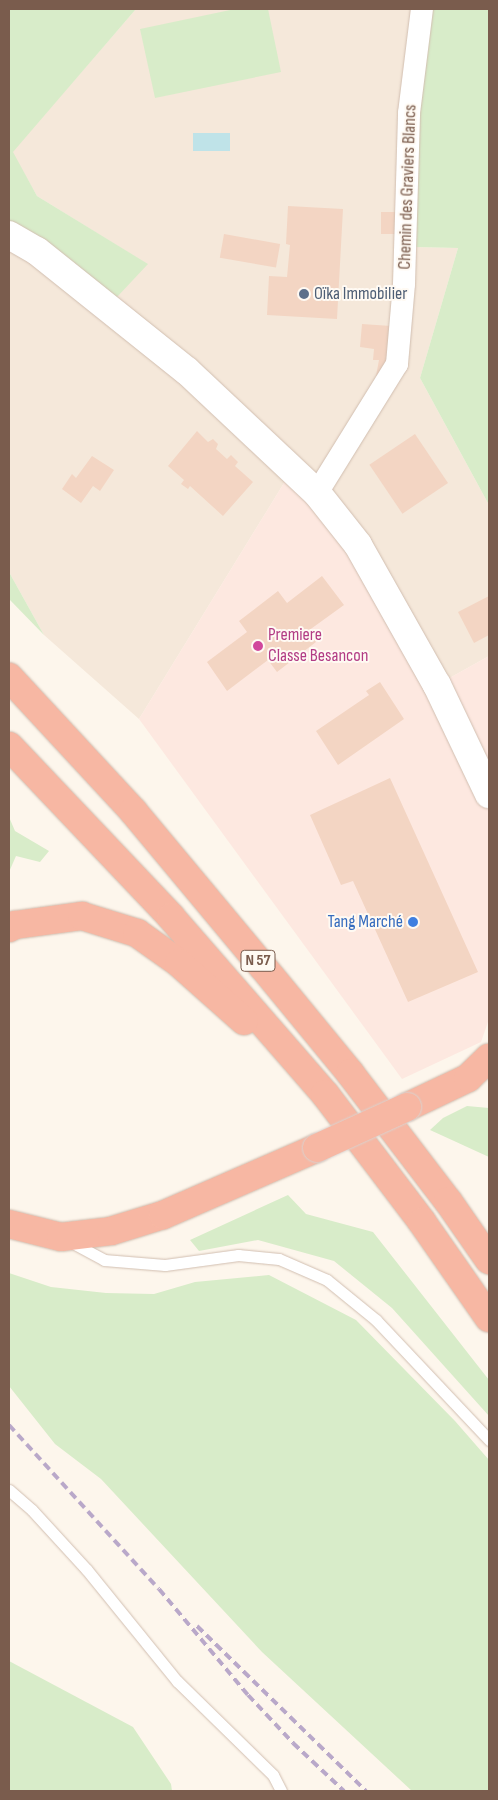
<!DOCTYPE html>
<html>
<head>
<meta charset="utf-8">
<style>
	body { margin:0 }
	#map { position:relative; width:498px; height:1800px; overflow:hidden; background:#fdf6ec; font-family:"Sofia Sans Condensed",sans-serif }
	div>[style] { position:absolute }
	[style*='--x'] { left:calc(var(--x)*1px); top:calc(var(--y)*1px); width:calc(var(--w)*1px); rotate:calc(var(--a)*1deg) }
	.residential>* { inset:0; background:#f5e8da }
	.commercial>* { inset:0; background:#fde8e0 }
	.green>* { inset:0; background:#d8ecc9 }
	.water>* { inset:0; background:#bfe3e8; transform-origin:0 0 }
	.building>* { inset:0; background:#f3d5c3; transform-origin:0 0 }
	.roads { filter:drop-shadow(0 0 1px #d1beb0) drop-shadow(0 0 1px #d1beb0) }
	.lane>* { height:11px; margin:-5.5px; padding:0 5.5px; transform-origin:5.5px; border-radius:5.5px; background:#fff }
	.street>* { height:22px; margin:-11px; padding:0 11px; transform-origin:11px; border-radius:11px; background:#fff }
	.secondary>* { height:28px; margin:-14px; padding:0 14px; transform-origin:14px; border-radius:14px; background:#fff }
	.highway>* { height:28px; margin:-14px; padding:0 14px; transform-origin:14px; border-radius:14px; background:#f7b7a3 }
	.rail>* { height:4px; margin-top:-2px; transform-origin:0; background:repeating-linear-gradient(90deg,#b9a8c9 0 8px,transparent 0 13px) }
	.bridges { filter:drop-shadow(0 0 1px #dad1cd) drop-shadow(0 0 1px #dad1cd) }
	.highway-bridge>* { height:28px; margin:-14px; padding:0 14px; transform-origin:14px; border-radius:14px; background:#f7b7a3 }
	.dots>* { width:14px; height:14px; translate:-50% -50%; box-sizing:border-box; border:2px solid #fffaf3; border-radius:50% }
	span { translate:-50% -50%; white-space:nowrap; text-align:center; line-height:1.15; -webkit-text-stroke:4px #fffaf3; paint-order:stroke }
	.shield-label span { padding:1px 4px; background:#fffaf3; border:1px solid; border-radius:4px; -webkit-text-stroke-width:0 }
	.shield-label { font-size:16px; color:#7a5c4d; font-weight:700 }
	.street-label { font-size:18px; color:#7a5c4d }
	.service-label { font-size:18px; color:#4e5e75 }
	.left { translate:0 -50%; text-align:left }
	.hotel-label { font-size:18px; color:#b23c85 }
	.shop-label { font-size:18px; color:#366cbe }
	.right { translate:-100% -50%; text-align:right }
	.frame { position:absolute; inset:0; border:10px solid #7a5c4d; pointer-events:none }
</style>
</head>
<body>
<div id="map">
	<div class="residential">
		<i style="clip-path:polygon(136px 9px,417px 9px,414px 247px,458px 248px,420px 378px,489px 505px,489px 656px,437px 685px,292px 470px,139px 719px,44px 635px,9px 572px,9px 223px,147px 264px,37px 196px,12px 152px)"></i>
	</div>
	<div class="commercial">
		<i style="clip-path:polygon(292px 470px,437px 685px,489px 656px,489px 1019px,481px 1042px,402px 1079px,139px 719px)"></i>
	</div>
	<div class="green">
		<i style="clip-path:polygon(9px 9px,136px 9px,13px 152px,37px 196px,148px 264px,117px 297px,25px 230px,9px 223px)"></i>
		<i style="clip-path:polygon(235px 9px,268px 9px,281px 72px,155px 98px,140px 29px)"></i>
		<i style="clip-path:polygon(417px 9px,489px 9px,489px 505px,420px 378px,458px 248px,414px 247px)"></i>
		<i style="clip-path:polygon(9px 572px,44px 635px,9px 599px)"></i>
		<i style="clip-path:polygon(9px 817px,15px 831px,49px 851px,40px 862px,16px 856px,9px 872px)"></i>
		<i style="clip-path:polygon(467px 1106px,489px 1108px,489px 1157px,430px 1130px,443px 1118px)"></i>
		<i style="clip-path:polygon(288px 1195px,306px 1214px,373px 1232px,489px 1380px,489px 1416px,392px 1308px,334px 1261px,258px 1240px,199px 1251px,190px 1240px)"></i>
		<i style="clip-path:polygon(9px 1273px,51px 1287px,106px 1293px,154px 1294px,195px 1282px,269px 1275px,356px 1320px,455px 1421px,489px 1460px,489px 1791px,412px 1791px,262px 1652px,101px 1479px,55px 1444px,9px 1386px)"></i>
		<i style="clip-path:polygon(9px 1661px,133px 1727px,171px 1784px,172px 1791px,9px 1791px)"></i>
	</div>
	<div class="water">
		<i style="left:193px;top:133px;width:37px;height:18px"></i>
	</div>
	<div class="building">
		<i style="clip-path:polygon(288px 206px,343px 209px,337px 319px,267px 315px,269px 276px,287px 277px,290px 245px,286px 244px)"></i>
		<i style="left:381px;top:212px;width:17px;height:22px"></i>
		<i style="left:224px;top:234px;width:57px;height:24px;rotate:10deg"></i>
		<i style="clip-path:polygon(362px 324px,391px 326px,384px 379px,376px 376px,379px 360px,373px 360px,374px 349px,360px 347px)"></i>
		<i style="clip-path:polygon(197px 431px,208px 442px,213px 439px,218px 444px,216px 449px,227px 459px,231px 455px,238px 462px,235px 466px,253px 482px,223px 516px,190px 486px,188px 489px,181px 484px,184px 480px,168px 466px)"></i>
		<i style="left:415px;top:434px;width:59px;height:55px;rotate:56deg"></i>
		<i style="clip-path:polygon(92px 456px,114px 470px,100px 491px,93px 486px,81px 503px,62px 489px,72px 474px,76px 478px)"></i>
		<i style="clip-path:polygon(322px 576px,344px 605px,308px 631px,316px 642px,277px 672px,268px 660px,227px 691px,207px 662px,247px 632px,239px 621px,278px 591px,287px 603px)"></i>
		<i style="clip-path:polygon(489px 596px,489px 635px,474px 643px,458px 612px)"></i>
		<i style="clip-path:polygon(380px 682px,404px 719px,338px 765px,316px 731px,369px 695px,366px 691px)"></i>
		<i style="clip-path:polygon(390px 778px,478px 972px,408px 1002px,353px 881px,341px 885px,310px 815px)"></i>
	</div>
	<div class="roads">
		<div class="lane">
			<i style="--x:69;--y:1241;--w:40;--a:28"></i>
			<i style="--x:104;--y:1260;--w:61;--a:4.7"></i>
			<i style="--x:165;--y:1265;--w:74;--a:-7.8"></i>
			<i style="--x:238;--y:1255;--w:41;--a:5.6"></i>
			<i style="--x:279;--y:1259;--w:52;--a:23.6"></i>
			<i style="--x:327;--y:1280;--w:63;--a:39.2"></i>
			<i style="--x:376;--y:1320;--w:165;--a:46.7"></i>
			<i style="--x:9;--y:1490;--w:30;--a:41"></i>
			<i style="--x:32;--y:1510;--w:81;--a:47.5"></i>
			<i style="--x:87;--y:1570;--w:143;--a:51"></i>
			<i style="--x:177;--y:1681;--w:134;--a:44.4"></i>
			<i style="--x:273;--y:1775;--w:18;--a:63"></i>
		</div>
		<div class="street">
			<i style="--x:317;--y:493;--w:152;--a:-58.2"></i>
			<i style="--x:397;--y:364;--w:80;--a:-85"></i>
			<i style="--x:404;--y:284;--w:171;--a:-88.3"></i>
			<i style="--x:409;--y:113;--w:105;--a:-82.9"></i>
		</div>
		<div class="secondary">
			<i style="--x:9;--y:235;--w:32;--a:30"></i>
			<i style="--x:37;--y:251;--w:192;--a:38.7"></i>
			<i style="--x:187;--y:371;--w:178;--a:43.2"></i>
			<i style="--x:317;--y:493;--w:66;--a:51.7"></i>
			<i style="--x:358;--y:545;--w:161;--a:60.6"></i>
			<i style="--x:437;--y:685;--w:121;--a:64.5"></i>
		</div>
		<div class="highway">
			<i style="--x:9;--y:677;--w:183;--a:47.2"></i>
			<i style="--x:133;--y:811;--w:203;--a:50.2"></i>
			<i style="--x:263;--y:967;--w:137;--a:50.6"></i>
			<i style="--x:350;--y:1073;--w:161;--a:52.6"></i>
			<i style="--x:448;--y:1201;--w:72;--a:55.2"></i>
			<i style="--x:9;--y:746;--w:236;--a:46.5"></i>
			<i style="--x:171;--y:917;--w:235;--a:49"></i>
			<i style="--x:325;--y:1094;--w:161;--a:52.8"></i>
			<i style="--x:422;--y:1222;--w:117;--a:55.1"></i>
			<i style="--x:9;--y:928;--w:7;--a:-27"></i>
			<i style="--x:15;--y:925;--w:68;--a:-7.7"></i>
			<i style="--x:82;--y:916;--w:58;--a:17.2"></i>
			<i style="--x:137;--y:933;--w:52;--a:35.5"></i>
			<i style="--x:179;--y:963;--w:87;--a:41.7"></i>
			<i style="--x:407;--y:1107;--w:68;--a:-25.4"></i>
			<i style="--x:468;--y:1078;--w:29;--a:-44"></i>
			<i style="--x:9;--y:1224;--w:54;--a:14"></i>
			<i style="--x:61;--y:1237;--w:50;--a:-6.8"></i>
			<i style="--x:111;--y:1231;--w:54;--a:-17.1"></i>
			<i style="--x:163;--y:1215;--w:168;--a:-23.5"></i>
		</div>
	</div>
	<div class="rail">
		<i style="--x:9;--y:1425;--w:222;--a:47.6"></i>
		<i style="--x:159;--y:1589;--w:138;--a:50"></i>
		<i style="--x:248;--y:1695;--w:66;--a:46.8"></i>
		<i style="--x:293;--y:1743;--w:70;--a:43.3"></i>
		<i style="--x:197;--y:1626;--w:236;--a:44.3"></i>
	</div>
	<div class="bridges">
		<div class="highway-bridge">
			<i style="--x:317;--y:1148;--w:99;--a:-24.5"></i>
		</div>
	</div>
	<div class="dots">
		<i style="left:304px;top:294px;background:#5c6f8a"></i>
		<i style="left:258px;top:646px;background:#d1479c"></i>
		<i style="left:413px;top:922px;background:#3f7fe0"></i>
	</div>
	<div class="shield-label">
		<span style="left:258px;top:961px">N 57</span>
	</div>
	<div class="street-label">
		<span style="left:408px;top:187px;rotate:-88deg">Chemin des Graviers Blancs</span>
	</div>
	<div class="service-label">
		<span class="left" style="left:314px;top:294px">Oïka Immobilier</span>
	</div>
	<div class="hotel-label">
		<span class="left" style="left:268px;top:646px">Premiere<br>Classe Besancon</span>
	</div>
	<div class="shop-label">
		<span class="right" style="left:403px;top:922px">Tang Marché</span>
	</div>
	<div class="frame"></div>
</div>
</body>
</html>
